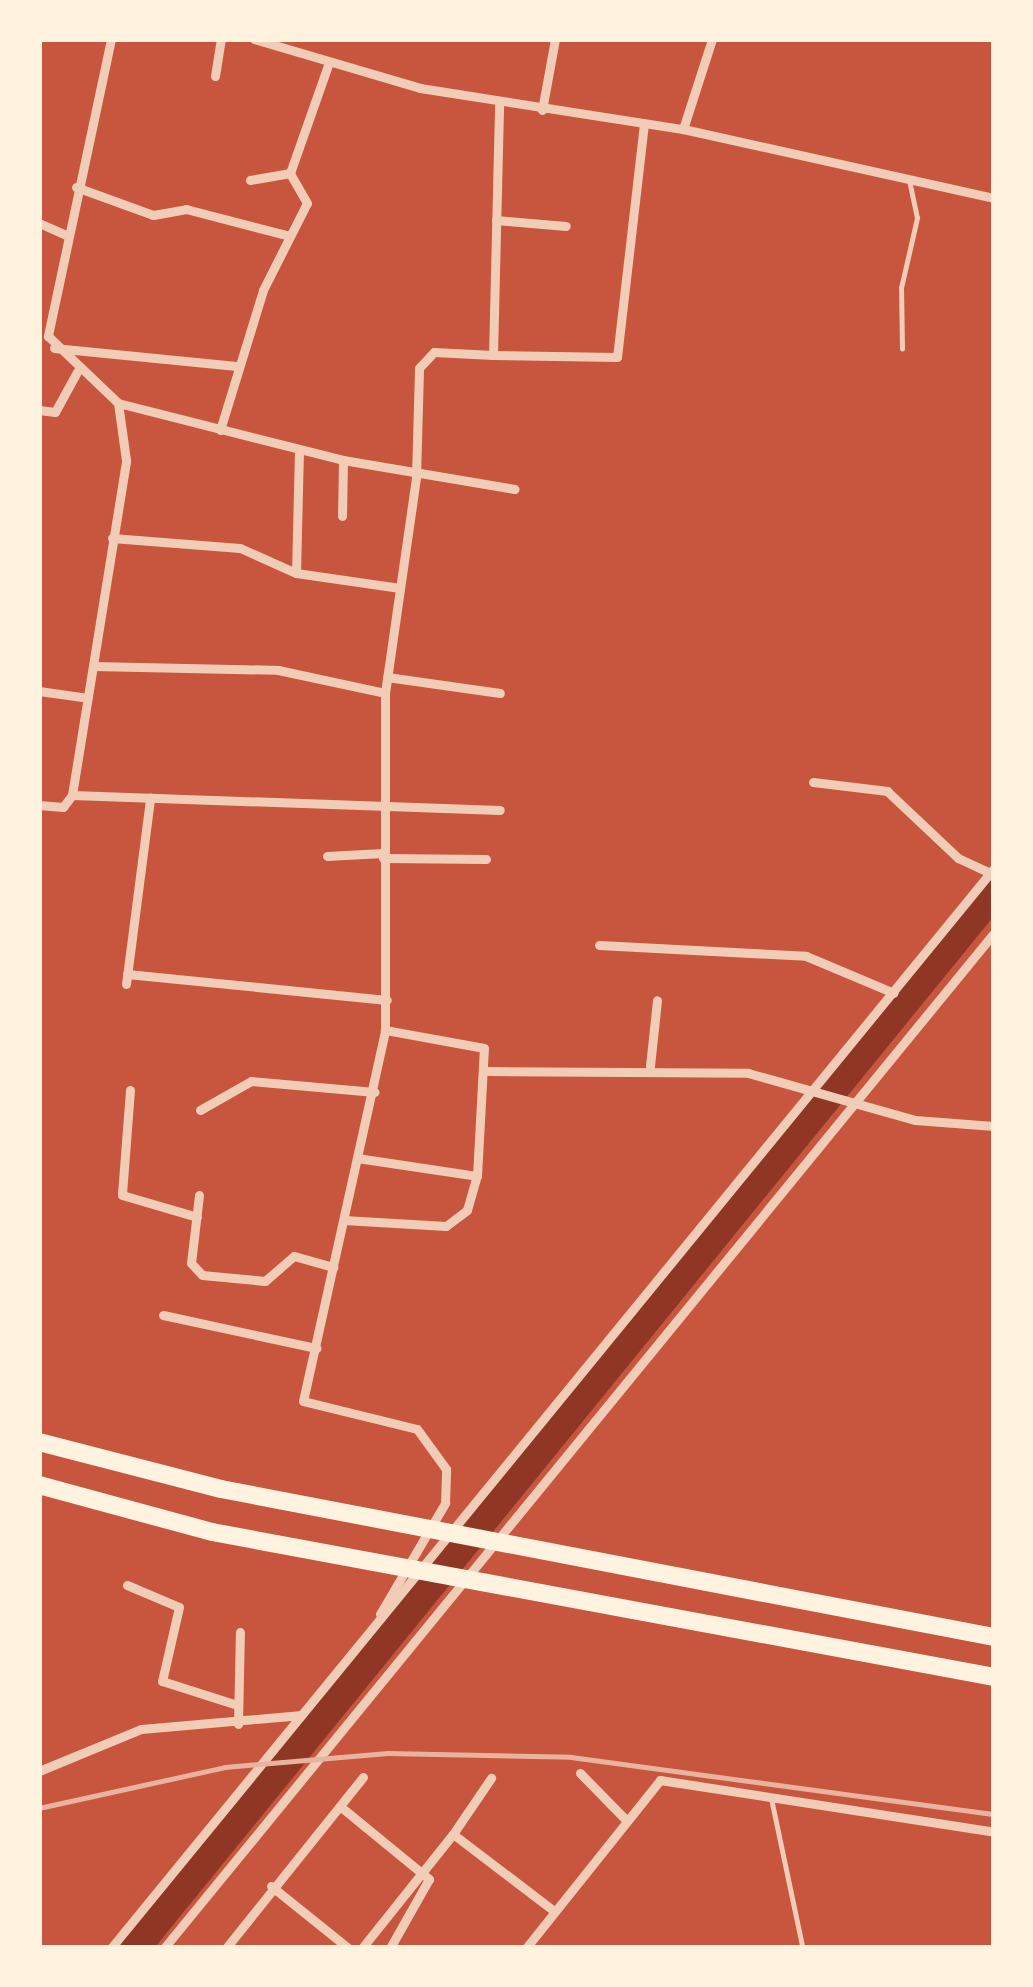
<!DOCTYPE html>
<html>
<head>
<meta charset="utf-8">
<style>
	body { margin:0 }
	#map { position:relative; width:1033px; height:1987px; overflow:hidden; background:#c8553d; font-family:Montserrat,sans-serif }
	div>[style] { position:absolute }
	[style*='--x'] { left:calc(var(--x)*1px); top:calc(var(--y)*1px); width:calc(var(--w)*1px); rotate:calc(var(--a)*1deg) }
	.river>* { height:30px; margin:-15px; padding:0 15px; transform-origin:15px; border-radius:15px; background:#8f3625 }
	.service>* { height:4.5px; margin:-2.25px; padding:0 2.25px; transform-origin:2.25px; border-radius:2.25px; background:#f1ccb7 }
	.minor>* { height:9px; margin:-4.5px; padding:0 4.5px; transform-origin:4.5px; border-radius:4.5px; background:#f1ccb7 }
	.motorway>* { height:18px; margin:-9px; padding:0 9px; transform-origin:9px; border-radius:9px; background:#fff3e0 }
	.rail>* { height:4.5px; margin:-2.25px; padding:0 2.25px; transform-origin:2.25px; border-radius:2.25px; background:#e9b49f }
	span { translate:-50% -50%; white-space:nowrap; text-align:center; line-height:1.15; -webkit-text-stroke:12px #fff3e0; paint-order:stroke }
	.frame { position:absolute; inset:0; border:42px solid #fff3e0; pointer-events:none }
</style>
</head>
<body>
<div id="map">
	<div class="river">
		<i style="--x:135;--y:1948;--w:1361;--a:-50.87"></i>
	</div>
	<div class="service">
		<i style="--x:902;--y:349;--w:61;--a:-90.9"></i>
		<i style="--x:901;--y:288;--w:72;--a:-77.1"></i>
		<i style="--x:917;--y:218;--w:35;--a:-102"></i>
		<i style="--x:772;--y:1801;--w:150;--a:78.1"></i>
	</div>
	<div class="minor">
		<i style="--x:111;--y:39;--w:304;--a:102"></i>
		<i style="--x:48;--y:336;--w:97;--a:43.7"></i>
		<i style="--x:118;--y:403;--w:232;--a:14.2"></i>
		<i style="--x:343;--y:460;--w:56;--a:91"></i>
		<i style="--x:254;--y:39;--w:173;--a:16.4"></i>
		<i style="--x:420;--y:88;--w:266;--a:8.9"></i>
		<i style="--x:683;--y:129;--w:319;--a:12.5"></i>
		<i style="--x:215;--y:76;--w:37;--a:-81"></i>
		<i style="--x:542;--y:110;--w:72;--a:-79.6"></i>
		<i style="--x:683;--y:129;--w:95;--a:-72.1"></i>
		<i style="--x:250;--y:180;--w:41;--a:-9.9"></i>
		<i style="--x:290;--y:173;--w:118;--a:-70.6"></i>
		<i style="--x:76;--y:187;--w:82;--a:20"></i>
		<i style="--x:153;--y:215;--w:34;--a:-10"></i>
		<i style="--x:186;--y:209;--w:107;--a:14.6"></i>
		<i style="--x:496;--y:220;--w:70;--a:4.9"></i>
		<i style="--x:39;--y:223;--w:30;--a:24"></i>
		<i style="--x:54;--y:348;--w:186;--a:5.6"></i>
		<i style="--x:493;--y:355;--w:124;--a:0.9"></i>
		<i style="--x:617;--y:357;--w:235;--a:-83.4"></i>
		<i style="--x:39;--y:410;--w:16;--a:7"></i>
		<i style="--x:55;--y:412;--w:46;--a:-61.2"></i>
		<i style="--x:220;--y:430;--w:146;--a:-72.9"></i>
		<i style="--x:263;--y:290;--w:97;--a:-63.2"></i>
		<i style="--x:307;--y:203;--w:34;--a:-120"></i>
		<i style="--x:343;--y:460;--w:174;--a:9.6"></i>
		<i style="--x:112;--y:538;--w:128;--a:4.5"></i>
		<i style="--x:240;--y:548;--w:61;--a:24.1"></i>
		<i style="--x:296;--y:573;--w:105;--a:8.2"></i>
		<i style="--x:296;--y:573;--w:122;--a:-88.6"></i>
		<i style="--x:93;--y:666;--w:185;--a:1.2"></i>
		<i style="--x:278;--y:670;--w:109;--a:12.1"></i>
		<i style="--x:387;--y:677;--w:114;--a:8.1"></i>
		<i style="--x:39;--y:691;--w:49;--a:8.1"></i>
		<i style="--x:813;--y:782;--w:75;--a:6.9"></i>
		<i style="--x:887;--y:791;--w:98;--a:43.3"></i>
		<i style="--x:958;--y:858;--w:40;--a:25"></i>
		<i style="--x:72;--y:795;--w:428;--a:2"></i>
		<i style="--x:39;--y:805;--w:24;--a:5"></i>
		<i style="--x:63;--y:807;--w:15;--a:-53"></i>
		<i style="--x:72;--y:795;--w:339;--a:-80.8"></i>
		<i style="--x:126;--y:460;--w:58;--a:-98"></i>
		<i style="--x:327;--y:856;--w:56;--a:-3.1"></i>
		<i style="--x:383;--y:858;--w:103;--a:0.6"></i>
		<i style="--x:599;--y:945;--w:207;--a:3"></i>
		<i style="--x:806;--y:956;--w:95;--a:22.8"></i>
		<i style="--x:127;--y:974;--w:261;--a:5.7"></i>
		<i style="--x:126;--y:984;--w:188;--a:-82.6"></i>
		<i style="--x:650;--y:1066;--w:66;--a:-83.9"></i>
		<i style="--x:488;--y:1071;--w:260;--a:0.4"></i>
		<i style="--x:748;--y:1073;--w:173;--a:15.7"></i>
		<i style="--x:915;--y:1120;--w:79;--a:4.3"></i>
		<i style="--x:130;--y:1090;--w:105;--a:94.4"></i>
		<i style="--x:122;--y:1195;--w:78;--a:16.3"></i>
		<i style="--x:200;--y:1110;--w:59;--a:-29.6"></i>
		<i style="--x:251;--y:1081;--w:124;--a:5.1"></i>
		<i style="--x:357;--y:1158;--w:121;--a:8.5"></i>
		<i style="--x:199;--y:1195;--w:68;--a:96.7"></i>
		<i style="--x:191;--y:1263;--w:16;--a:47"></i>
		<i style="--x:202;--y:1275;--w:63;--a:5.4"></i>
		<i style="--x:265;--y:1281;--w:38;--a:-41"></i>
		<i style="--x:294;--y:1256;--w:41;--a:15.8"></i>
		<i style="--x:344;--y:1220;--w:102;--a:3.4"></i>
		<i style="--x:446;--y:1226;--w:26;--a:-37"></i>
		<i style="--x:467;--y:1210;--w:35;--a:-74"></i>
		<i style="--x:477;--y:1176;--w:128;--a:-86.9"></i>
		<i style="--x:484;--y:1048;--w:101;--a:-169.7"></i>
		<i style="--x:163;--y:1315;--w:157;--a:12.2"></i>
		<i style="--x:127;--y:1585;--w:56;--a:22.9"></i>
		<i style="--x:179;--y:1607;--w:76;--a:102.9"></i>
		<i style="--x:162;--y:1681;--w:79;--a:17.7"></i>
		<i style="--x:380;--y:1614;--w:129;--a:-59.6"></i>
		<i style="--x:445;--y:1503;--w:34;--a:-88"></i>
		<i style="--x:446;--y:1469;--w:49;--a:-125.9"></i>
		<i style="--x:417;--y:1429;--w:117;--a:-166.2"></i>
		<i style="--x:303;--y:1401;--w:380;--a:-77.5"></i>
		<i style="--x:385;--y:1030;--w:337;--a:-90"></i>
		<i style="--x:385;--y:693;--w:218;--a:-81.8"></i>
		<i style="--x:416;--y:477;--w:109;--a:-88.4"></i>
		<i style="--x:419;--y:368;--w:22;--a:-47"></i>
		<i style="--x:434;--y:352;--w:59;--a:2.9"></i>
		<i style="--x:493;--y:355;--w:252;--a:-88.6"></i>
		<i style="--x:238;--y:1724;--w:92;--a:-88.8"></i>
		<i style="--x:39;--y:1771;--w:110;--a:-22.4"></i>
		<i style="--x:141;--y:1729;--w:161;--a:-5"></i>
		<i style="--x:580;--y:1773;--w:63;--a:45.6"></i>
		<i style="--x:341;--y:1807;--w:114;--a:39.3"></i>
		<i style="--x:429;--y:1879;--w:79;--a:119.5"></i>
		<i style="--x:453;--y:1834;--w:68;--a:-55.8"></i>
		<i style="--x:271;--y:1886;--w:99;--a:38.8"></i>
		<i style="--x:111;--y:1948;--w:1395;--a:-50.73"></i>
		<i style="--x:164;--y:1948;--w:1311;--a:-50.73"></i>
		<i style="--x:226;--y:1948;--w:219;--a:-51.3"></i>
		<i style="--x:362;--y:1948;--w:146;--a:-51.4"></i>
		<i style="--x:453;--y:1834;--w:127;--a:37.3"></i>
		<i style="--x:526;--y:1948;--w:215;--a:-51.4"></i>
		<i style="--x:660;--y:1780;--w:338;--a:8.8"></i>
	</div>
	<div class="motorway">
		<i style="--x:39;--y:1442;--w:188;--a:14.5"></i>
		<i style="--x:221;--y:1489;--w:787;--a:10.84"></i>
		<i style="--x:39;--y:1485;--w:179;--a:15.2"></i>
		<i style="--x:212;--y:1532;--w:795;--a:10.5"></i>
	</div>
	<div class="rail">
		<i style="--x:39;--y:1808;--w:190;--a:-12.4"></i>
		<i style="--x:225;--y:1767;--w:163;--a:-4.9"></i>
		<i style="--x:387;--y:1753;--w:184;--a:1.2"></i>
		<i style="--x:571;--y:1757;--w:427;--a:7.7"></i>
	</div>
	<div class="frame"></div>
</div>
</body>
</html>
